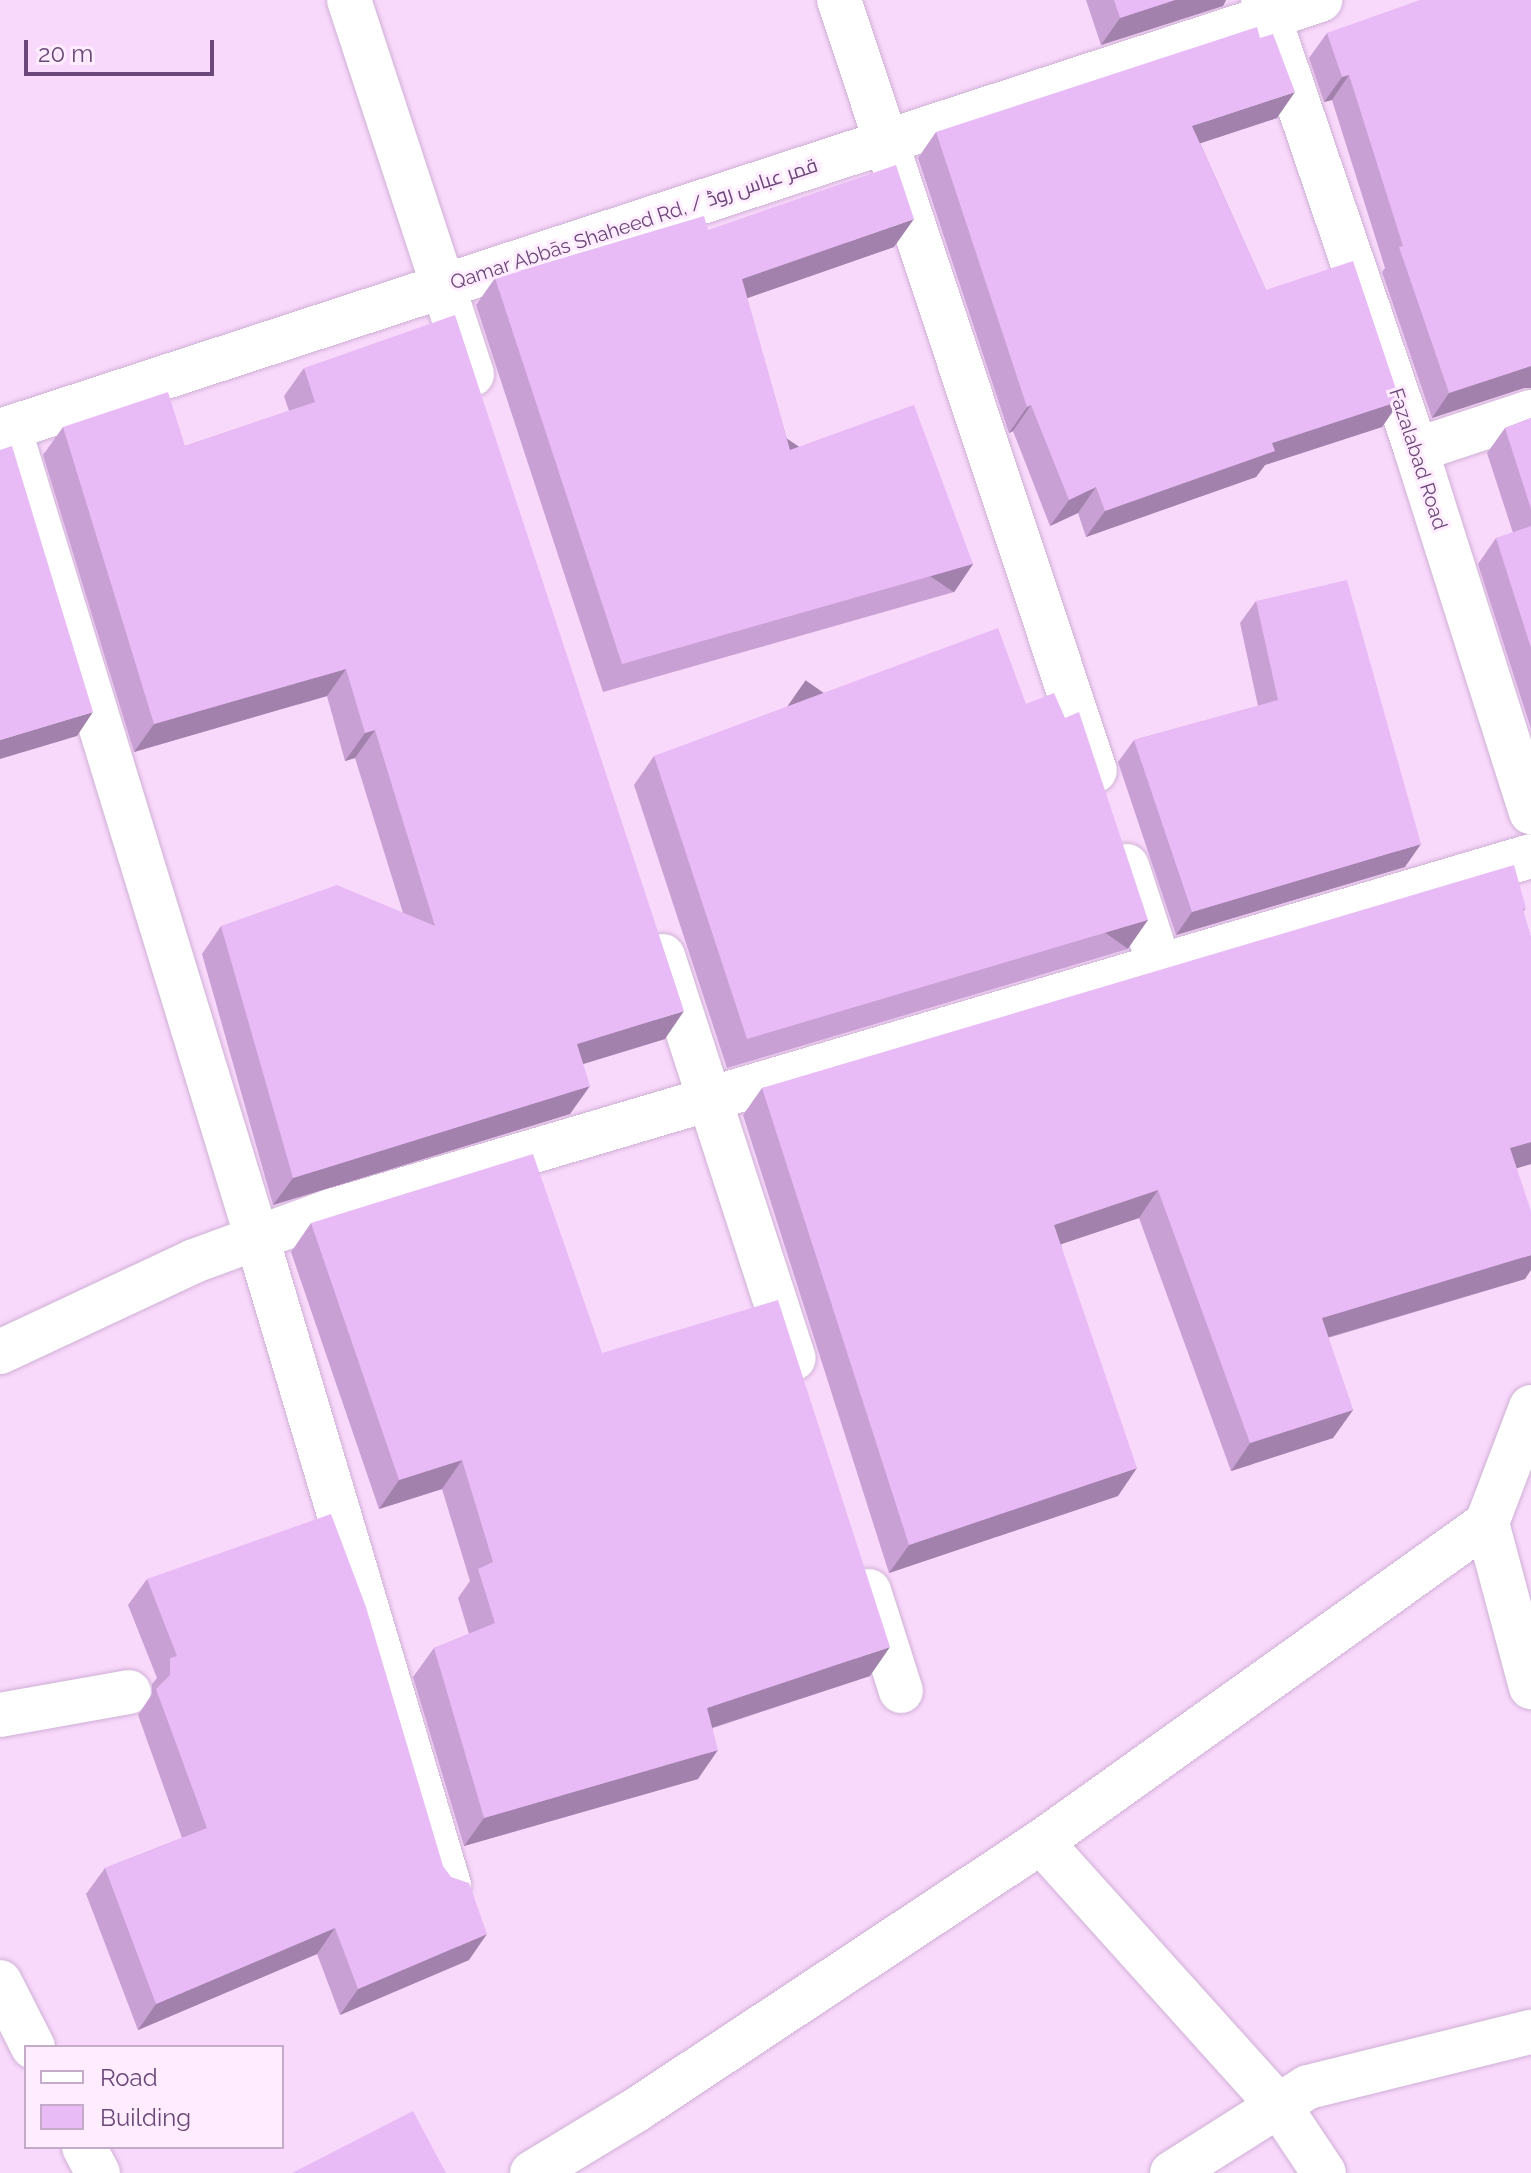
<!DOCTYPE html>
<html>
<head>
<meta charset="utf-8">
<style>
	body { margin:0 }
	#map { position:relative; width:1531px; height:2173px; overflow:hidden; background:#fee5fe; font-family:Raleway,Cairo,sans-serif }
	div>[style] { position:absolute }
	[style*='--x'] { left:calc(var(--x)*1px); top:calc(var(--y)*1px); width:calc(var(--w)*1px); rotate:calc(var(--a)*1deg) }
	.residential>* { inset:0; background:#f9d9fb }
	.roads { filter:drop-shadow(0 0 2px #cfb0d6) drop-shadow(0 0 2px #cfb0d6) }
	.minor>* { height:44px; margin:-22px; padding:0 22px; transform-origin:22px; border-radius:22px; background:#fff }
	.wall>* { inset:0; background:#c8a0d4 }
	.shaded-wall>* { inset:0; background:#a282ac; transform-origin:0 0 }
	.building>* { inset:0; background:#e8baf6 }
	span { translate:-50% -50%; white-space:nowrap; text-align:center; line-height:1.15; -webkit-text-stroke:6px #ffedff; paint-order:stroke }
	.street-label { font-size:20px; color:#6c487a }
	.legend { position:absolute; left:24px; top:2045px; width:260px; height:104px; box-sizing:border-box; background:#ffedff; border:2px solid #c4abca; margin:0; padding:10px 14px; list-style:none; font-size:24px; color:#6c487a }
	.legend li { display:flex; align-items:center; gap:16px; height:40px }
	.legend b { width:40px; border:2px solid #c4abca }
	.scale { position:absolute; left:24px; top:40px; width:190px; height:36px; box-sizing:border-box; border:4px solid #6c487a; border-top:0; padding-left:10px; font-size:24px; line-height:28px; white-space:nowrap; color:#6c487a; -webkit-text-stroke:6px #ffedff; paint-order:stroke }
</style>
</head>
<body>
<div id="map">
	<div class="residential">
		<i style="clip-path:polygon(evenodd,0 0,1531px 0,1531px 2173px,0 2173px,0 0,26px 2047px,282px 2047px,282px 2147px,26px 2147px,26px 2047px)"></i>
	</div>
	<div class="roads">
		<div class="minor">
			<i style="--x:349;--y:0;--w:394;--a:71.8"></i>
			<i style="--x:839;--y:0;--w:812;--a:71.63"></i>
			<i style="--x:1263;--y:0;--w:475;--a:71.2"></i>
			<i style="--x:1416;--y:450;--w:380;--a:72.4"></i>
			<i style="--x:9;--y:428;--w:847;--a:72.98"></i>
			<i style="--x:257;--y:1238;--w:675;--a:73.47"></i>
			<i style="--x:0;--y:431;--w:1389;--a:-18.08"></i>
			<i style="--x:1416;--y:450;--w:121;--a:-18.3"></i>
			<i style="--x:1127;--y:866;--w:106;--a:71.9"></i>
			<i style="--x:663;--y:956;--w:423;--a:72"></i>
			<i style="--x:0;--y:1352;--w:214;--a:-25.1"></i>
			<i style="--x:194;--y:1261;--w:146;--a:-20.1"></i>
			<i style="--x:331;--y:1211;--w:1251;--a:-16.48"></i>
			<i style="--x:1531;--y:1407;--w:124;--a:110.8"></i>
			<i style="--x:1487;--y:1523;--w:170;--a:75"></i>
			<i style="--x:869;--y:1591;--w:105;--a:72.3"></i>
			<i style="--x:0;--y:1715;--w:131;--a:-10.1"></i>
			<i style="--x:1041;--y:1842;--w:357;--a:48"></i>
			<i style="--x:1280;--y:2107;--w:79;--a:56.3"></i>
			<i style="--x:0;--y:1982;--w:73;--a:63.1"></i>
			<i style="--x:84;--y:2147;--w:30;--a:62"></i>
			<i style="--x:532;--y:2173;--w:122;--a:-31.2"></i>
			<i style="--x:636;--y:2110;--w:486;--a:-33.5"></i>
			<i style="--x:1041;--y:1842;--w:548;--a:-35.57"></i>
			<i style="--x:1172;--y:2173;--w:161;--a:-32.3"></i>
			<i style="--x:1308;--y:2087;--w:230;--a:-13.9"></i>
		</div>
	</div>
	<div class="wall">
		<i style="clip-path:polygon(1086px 0,1226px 0,1223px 6px,1101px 45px)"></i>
		<i style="clip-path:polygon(1531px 0,1531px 388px,1524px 388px,1432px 418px,1382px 272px,1385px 268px,1332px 100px,1324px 102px,1309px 58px,1327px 33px)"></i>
		<i style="clip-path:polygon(1277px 118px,1200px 143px,1266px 290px,1400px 401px,1382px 427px,1265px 465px,1256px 477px,1086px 537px,1078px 513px,1050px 526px,1013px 431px,1009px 433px,918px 158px,936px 132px)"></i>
		<i style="clip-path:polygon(708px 230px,894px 247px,747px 298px,790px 450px,973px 564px,954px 592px,603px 692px,476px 305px,495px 278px)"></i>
		<i style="clip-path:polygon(304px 368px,665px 1039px,583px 1064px,570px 1114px,273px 1205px,202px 954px,221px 926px,403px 913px,355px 758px,345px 761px,327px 696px,134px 752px,43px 455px,63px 427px,185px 446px,289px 411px,284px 396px)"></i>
		<i style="clip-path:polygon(1531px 418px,1531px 729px,1478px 564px,1496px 538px,1513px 533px,1487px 453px,1505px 428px)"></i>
		<i style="clip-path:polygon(1256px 601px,1405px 867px,1176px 935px,1118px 762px,1134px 740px,1258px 706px,1240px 623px)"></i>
		<i style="clip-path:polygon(1026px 704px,1128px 949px,727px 1068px,634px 785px,654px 756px)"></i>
		<i style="clip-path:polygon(1526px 908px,1523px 912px,1531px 938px,1531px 1164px,1517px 1168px,1525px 1279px,1328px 1338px,1353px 1410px,1333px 1438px,1231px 1471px,1139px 1218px,1061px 1244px,1118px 1496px,889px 1573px,743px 1115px,762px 1088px)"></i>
		<i style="clip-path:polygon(311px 1223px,602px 1353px,870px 1676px,713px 1728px,698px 1779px,464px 1846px,413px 1677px,434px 1648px,469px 1634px,458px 1598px,470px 1581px,442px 1489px,379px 1509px,291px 1252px)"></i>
		<i style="clip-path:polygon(147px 1579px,469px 1960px,340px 2015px,317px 1954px,138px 2030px,86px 1894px,105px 1868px,182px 1838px,138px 1715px,152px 1694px,152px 1684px,157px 1678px,128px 1605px)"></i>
	</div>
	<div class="shaded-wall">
		<i style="clip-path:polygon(1175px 0,1226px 0,1223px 6px,1101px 45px,1120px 18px)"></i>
		<i style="clip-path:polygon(1349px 75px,1332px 100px,1324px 102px,1342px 77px)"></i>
		<i style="clip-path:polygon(1295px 92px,1277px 118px,1174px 152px,1192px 126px)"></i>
		<i style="clip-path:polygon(914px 219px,894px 247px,722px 307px,742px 279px)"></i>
		<i style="clip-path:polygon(1531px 366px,1531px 388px,1524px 388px,1432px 418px,1449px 393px)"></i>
		<i style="clip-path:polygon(1400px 401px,1382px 427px,1265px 465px,1256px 477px,1086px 537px,1105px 511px,1272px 443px)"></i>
		<i style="clip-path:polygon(1031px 405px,1013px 431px,1009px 433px,1027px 407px)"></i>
		<i style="clip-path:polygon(1096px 487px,1078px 513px,1050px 526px,1069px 500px)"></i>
		<i style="left:973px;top:564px;width:34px;height:365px;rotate:124deg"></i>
		<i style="clip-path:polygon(346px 669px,327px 696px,134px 752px,154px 724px)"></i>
		<i style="clip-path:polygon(93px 712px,77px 736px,0 759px,0 740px)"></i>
		<i style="clip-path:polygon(375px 730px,355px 758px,345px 761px,365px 733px)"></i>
		<i style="clip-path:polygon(1421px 844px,1405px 867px,1176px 935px,1192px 912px)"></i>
		<i style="left:1148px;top:920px;width:35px;height:418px;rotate:125deg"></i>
		<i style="clip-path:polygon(684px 1011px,665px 1039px,557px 1072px,577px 1044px)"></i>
		<i style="clip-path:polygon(590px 1086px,570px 1114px,273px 1205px,293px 1178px)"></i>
		<i style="clip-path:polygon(1531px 1142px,1531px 1164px,1491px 1176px,1510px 1148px)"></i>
		<i style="clip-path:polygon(1158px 1190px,1139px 1218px,1035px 1253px,1054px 1225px)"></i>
		<i style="clip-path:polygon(1531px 1255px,1531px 1270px,1525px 1279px,1302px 1345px,1322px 1318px)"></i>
		<i style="clip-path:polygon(1353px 1410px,1333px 1438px,1231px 1471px,1250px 1443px)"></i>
		<i style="clip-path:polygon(462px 1460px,442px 1489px,379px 1509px,399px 1480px)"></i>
		<i style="clip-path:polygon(1137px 1468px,1118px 1496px,889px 1573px,909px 1545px)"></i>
		<i style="clip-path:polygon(890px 1647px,870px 1676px,687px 1736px,707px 1708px)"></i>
		<i style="clip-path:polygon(718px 1750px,698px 1779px,464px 1846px,484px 1818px)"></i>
		<i style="clip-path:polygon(335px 1928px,317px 1954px,138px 2030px,156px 2004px)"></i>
		<i style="clip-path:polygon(487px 1934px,469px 1960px,340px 2015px,358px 1989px)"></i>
	</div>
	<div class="building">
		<i style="clip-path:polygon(1114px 0,1175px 0,1120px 18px)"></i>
		<i style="clip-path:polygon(1420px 0,1531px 0,1531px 366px,1449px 393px,1399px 247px,1403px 246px,1349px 75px,1342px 77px,1327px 33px)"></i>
		<i style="clip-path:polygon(1257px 27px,1260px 38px,1273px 34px,1295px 92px,1192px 126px,1266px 290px,1353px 261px,1400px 401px,1272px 443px,1275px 451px,1105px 511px,1096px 487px,1069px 500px,1031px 405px,1027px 407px,936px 132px)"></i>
		<i style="clip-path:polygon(896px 165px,914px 219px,742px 279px,790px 450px,914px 405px,973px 564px,622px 664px,495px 278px,704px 216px,708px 230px)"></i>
		<i style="clip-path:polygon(455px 315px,684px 1011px,577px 1044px,590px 1086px,293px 1178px,221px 926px,337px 885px,435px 926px,375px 730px,365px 733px,346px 669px,154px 724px,63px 427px,168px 392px,185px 446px,315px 402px,304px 368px)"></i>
		<i style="clip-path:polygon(1531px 418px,1531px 509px,1505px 428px)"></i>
		<i style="clip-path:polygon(12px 446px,93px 712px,0 740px,0 450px)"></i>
		<i style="clip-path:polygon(1531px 526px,1531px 648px,1496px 538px)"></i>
		<i style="clip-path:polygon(1347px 580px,1421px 844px,1192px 912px,1134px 740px,1278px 700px,1256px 601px)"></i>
		<i style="clip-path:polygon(998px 628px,1026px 704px,1054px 693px,1065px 718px,1079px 712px,1148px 920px,747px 1039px,654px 756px)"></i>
		<i style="clip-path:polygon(1514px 865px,1526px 908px,1523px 909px,1531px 938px,1531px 1142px,1510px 1148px,1531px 1211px,1531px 1255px,1322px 1318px,1353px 1410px,1250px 1443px,1158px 1190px,1054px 1225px,1137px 1468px,909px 1545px,762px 1088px)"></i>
		<i style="clip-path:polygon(533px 1154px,602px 1353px,778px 1300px,890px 1647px,707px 1708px,718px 1750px,484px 1818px,434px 1648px,495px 1623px,478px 1569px,493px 1562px,462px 1460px,399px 1480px,311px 1223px)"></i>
		<i style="clip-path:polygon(331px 1514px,366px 1607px,443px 1866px,451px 1877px,469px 1883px,487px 1934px,358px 1989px,335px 1928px,156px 2004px,105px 1868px,207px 1828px,156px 1689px,170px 1675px,170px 1658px,177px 1656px,147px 1579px)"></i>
		<i style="clip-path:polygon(413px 2111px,446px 2173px,292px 2173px)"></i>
	</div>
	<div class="street-label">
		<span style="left:634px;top:224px;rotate:-18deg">Qamar Abbās Shaheed Rd, / قمر عباس روڈ</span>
		<span style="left:1418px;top:459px;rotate:72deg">Fazalabad Road</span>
	</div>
	<ul class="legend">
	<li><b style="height:10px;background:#fff"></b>Road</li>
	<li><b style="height:22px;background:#e8baf6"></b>Building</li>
	</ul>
	<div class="scale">20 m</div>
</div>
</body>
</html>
